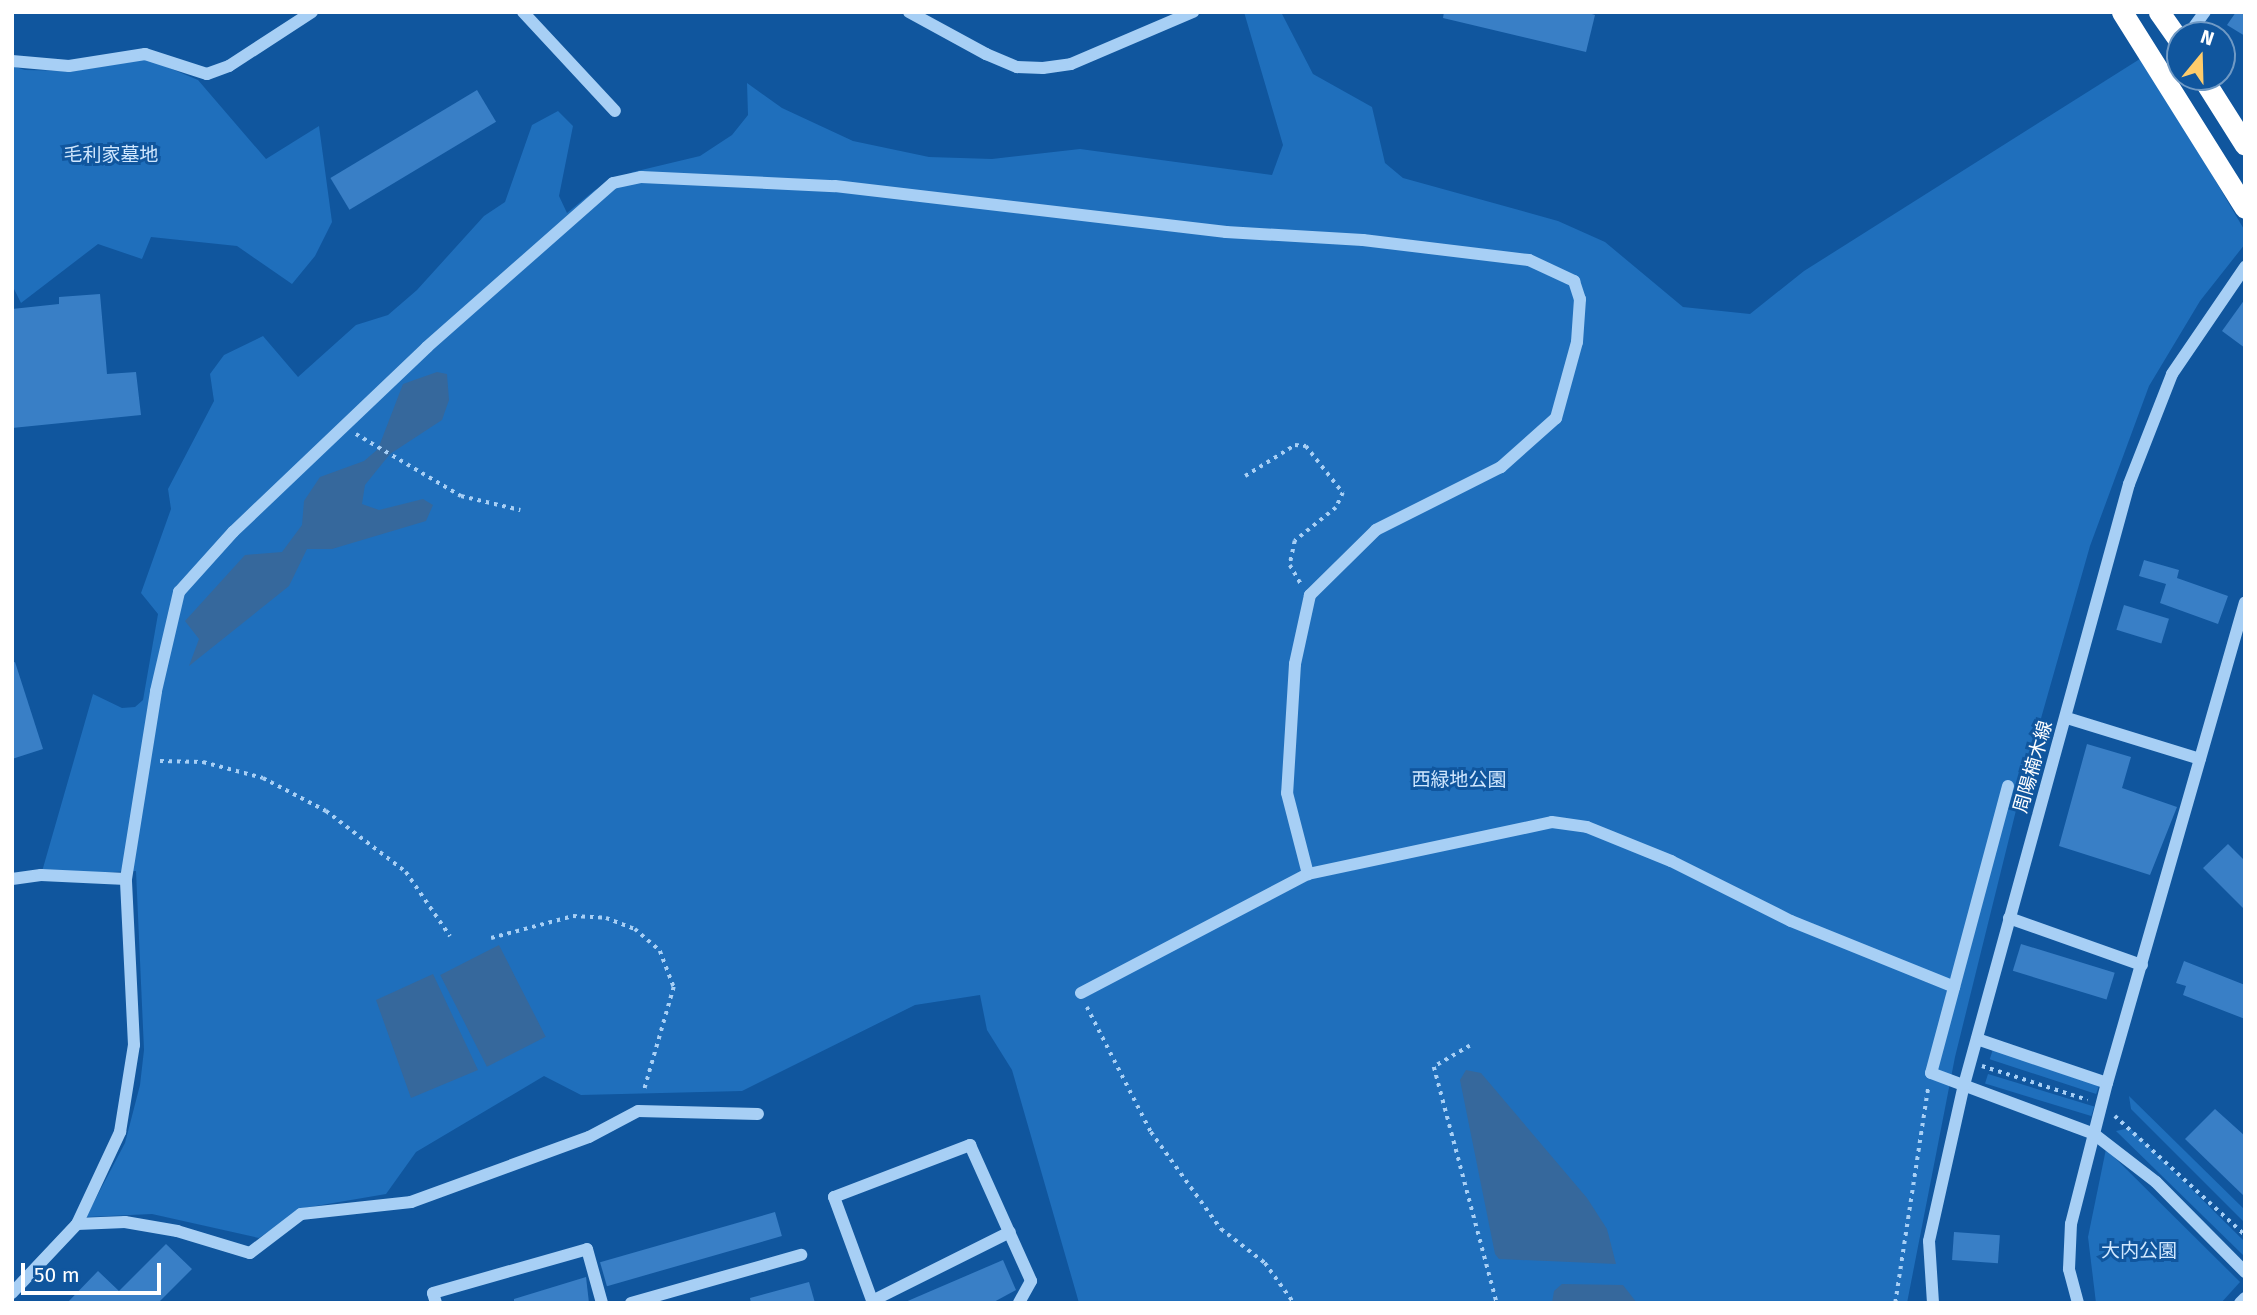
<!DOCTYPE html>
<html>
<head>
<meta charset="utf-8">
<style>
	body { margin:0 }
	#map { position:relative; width:2257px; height:1315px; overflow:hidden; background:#10569e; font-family:"Fira Sans","Noto Sans JP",sans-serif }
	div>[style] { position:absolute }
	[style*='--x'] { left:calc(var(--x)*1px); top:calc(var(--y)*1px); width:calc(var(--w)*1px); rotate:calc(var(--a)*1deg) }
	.green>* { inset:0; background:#1f6fbc; transform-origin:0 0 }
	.water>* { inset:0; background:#36689c; transform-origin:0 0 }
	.building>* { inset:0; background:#397fc6; transform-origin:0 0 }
	.path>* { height:3.5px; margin-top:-1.75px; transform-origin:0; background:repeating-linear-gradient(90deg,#a7cff5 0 3.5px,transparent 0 8.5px) }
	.minor>* { height:12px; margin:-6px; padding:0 6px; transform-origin:6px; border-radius:6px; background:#a7cff5 }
	.highway>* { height:21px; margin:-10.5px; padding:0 10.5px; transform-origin:10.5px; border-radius:10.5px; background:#fff }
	span { translate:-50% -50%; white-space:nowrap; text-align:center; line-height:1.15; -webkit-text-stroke:6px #10569e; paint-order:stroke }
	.park-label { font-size:19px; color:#d0e7fe }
	.street-label { font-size:19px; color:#fff }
	.frame { position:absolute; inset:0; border:14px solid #fff; pointer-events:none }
	.north { position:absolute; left:2166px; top:21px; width:70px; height:70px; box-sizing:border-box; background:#10569e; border:2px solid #709ac5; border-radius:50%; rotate:19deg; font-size:19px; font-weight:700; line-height:28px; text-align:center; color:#fff }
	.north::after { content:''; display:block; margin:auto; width:24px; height:32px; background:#ffcc6b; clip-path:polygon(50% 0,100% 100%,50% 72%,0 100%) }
	.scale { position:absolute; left:21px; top:1263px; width:140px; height:32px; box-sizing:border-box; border:4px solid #fff; border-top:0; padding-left:9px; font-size:21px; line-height:24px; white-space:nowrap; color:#fff; -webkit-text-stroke:5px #10569e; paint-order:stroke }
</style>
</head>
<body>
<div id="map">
	<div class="green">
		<i style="clip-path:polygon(1244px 12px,1281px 12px,1313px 74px,1372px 107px,1385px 163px,1403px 178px,1558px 221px,1605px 242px,1683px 307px,1750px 314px,1804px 271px,2143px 57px,2245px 231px,2245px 244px,2200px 301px,2149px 386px,2090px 546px,2024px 778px,1955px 1057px,1907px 1303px,1079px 1303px,1012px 1070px,987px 1030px,980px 995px,915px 1005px,742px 1091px,581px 1095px,544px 1076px,416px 1152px,386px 1194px,304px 1208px,259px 1238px,152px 1214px,86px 1217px,125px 1143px,140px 1085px,144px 1050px,136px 871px,41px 875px,93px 694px,122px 708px,135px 707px,143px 700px,158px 614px,141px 593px,171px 509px,168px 489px,214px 401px,210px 374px,224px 355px,263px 336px,298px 377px,356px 325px,388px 315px,417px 290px,484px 216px,505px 202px,532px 125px,558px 111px,573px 126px,559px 196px,567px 213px,595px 190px,633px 172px,700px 156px,732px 135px,748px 115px,747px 83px,782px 108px,853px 141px,929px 157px,992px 159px,1080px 149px,1272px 175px,1283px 145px)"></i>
		<i style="clip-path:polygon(148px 59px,198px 80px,266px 159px,319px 126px,332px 222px,315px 256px,292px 284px,237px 246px,151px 237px,142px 259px,98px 244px,21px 303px,12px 285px,12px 66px,25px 70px,73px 71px)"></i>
		<i style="left:1994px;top:1046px;width:112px;height:14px;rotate:18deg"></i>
		<i style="left:1988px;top:1074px;width:111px;height:10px;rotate:17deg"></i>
		<i style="clip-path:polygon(2129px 1096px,2245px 1210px,2245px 1223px,2131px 1109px)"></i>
		<i style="clip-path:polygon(2130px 1128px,2245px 1242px,2245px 1257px,2116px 1131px)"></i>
		<i style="clip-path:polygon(2106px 1149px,2240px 1282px,2221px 1303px,2096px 1303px,2088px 1237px)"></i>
	</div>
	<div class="water">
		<i style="clip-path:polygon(437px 372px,447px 374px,449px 400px,442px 420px,390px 454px,365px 485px,362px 504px,379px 510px,423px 499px,433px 505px,426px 521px,332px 549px,307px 549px,289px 586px,189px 666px,199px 639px,185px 621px,245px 555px,282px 552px,302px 525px,304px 501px,320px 477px,364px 461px,378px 449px,403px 384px)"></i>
		<i style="left:499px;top:945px;width:103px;height:66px;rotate:63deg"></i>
		<i style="clip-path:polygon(433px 974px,478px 1070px,411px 1098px,376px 1000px)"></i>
		<i style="clip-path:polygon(1466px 1070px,1481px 1073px,1587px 1198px,1607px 1229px,1616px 1264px,1499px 1259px,1495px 1254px,1460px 1080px)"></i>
		<i style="clip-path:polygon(1562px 1284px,1623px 1285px,1637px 1303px,1552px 1303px,1554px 1291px)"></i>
	</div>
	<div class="building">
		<i style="clip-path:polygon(1444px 12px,1585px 12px,1595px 15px,1586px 52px,1443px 18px)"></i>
		<i style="clip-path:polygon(2236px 12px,2245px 12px,2245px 36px,2227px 25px)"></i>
		<i style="left:477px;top:90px;width:37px;height:171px;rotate:59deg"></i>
		<i style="clip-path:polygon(100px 294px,107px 374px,136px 372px,141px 415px,12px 428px,12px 309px,59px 304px,59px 297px)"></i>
		<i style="clip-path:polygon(2245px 299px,2245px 348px,2222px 331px)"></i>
		<i style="clip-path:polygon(2144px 560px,2179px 570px,2177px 578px,2228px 596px,2218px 624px,2160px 603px,2166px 584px,2139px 576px)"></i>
		<i style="left:2124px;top:605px;width:47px;height:26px;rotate:17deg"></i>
		<i style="clip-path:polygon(15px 662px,43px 749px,12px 759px,12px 663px)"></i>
		<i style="clip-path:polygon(2087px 744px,2131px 757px,2122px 788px,2177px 807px,2150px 875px,2059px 846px)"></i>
		<i style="clip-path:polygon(2228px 844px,2245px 861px,2245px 910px,2203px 868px)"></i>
		<i style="left:2021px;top:944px;width:98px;height:28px;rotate:17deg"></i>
		<i style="clip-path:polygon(2184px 961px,2245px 985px,2245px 1019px,2183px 995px,2186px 986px,2176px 983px)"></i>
		<i style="clip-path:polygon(2215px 1109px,2245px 1136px,2245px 1197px,2185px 1139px)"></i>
		<i style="left:775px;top:1212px;width:25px;height:182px;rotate:74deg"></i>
		<i style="left:1954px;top:1232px;width:46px;height:28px;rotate:4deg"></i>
		<i style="clip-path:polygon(166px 1244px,192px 1269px,158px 1303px,67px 1303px,98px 1271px,119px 1291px)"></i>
		<i style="clip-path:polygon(1003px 1260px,1016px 1290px,992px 1303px,903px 1303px)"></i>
		<i style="clip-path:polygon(586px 1277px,589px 1303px,514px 1303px,514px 1299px)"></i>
		<i style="clip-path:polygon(809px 1282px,815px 1303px,751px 1303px,750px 1298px)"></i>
	</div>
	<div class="path">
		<i style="--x:356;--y:434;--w:122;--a:30.6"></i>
		<i style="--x:461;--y:496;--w:61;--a:13.3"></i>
		<i style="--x:1245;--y:476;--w:59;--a:-31.8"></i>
		<i style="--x:1295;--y:445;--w:11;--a:5"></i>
		<i style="--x:1306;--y:446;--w:60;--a:51.8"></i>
		<i style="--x:1343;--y:493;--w:17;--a:115"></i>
		<i style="--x:1336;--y:508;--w:53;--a:141.2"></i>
		<i style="--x:1295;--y:541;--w:25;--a:102"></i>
		<i style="--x:1290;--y:565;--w:22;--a:60"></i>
		<i style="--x:160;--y:761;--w:43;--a:1.3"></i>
		<i style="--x:203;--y:762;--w:62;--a:14.9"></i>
		<i style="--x:263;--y:778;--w:71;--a:27.6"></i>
		<i style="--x:326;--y:811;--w:101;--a:37.3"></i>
		<i style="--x:406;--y:872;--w:78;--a:55.5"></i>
		<i style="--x:491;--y:938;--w:85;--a:-15"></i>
		<i style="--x:573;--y:916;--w:33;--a:3"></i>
		<i style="--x:606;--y:918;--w:31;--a:21"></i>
		<i style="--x:635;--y:929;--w:33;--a:41"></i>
		<i style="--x:660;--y:951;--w:39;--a:69"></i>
		<i style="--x:674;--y:987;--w:108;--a:106.1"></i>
		<i style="--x:1087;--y:1007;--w:140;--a:62.9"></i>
		<i style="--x:1151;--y:1132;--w:120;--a:54.2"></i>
		<i style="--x:1221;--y:1229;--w:56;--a:37.7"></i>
		<i style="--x:1265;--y:1263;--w:49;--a:54.1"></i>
		<i style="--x:1470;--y:1046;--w:42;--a:149.7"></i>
		<i style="--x:1434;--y:1067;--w:244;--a:75.1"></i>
		<i style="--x:1982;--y:1066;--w:111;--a:17.8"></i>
		<i style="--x:2115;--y:1116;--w:176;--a:42.5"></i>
		<i style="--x:1895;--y:1303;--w:219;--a:-81.3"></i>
	</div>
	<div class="minor">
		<i style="--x:523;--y:12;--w:135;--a:47.1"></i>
		<i style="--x:909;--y:12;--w:88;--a:28.6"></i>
		<i style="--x:986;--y:54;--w:34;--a:23"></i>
		<i style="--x:1017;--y:67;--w:26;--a:2"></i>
		<i style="--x:1043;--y:68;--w:28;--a:-8"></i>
		<i style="--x:1071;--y:64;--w:133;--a:-23.1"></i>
		<i style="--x:2188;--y:35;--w:29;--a:-54"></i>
		<i style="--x:12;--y:61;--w:57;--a:5"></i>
		<i style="--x:69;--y:66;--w:77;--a:-9"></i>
		<i style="--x:145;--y:54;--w:65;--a:17.9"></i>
		<i style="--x:207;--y:74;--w:23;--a:-20"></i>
		<i style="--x:229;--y:66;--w:99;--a:-33"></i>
		<i style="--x:2067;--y:718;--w:139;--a:17.1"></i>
		<i style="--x:2008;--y:786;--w:297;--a:105"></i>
		<i style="--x:1931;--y:1073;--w:174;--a:20.5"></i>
		<i style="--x:2094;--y:1134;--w:78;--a:37.7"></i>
		<i style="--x:2156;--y:1182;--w:127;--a:45.3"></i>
		<i style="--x:12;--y:879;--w:29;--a:-8"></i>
		<i style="--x:41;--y:875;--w:85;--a:2.7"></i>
		<i style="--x:2009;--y:918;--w:141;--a:19.5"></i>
		<i style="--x:1081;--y:993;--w:256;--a:-27.7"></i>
		<i style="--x:1308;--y:874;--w:249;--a:-12"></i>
		<i style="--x:1552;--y:822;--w:35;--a:8"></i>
		<i style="--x:1587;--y:827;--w:91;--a:22"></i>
		<i style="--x:1671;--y:861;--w:134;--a:26.6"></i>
		<i style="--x:1791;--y:921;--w:176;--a:22"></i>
		<i style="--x:1977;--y:1039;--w:137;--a:18.7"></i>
		<i style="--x:77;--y:1224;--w:48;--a:-2.4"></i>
		<i style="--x:125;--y:1222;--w:53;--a:9.8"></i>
		<i style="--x:177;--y:1231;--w:76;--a:16.8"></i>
		<i style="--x:250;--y:1253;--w:64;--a:-37.4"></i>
		<i style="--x:301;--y:1214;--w:111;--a:-6.2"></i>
		<i style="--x:411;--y:1202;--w:189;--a:-20.1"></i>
		<i style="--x:589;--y:1137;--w:55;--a:-28"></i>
		<i style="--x:638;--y:1111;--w:120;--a:1.4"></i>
		<i style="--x:12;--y:1293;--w:95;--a:-46.7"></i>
		<i style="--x:77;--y:1224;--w:102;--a:-64.9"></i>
		<i style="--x:120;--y:1132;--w:88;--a:-80.9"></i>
		<i style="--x:134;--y:1045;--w:166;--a:-92.8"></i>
		<i style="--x:126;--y:879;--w:190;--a:-80.9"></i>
		<i style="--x:156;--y:691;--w:102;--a:-76.9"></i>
		<i style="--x:179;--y:592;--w:81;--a:-48"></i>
		<i style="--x:233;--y:532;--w:268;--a:-43.6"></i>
		<i style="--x:427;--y:347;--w:248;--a:-41.4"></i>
		<i style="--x:613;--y:183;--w:29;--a:-12"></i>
		<i style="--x:641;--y:177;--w:194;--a:2.7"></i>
		<i style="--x:835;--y:186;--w:394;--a:6.7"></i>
		<i style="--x:1226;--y:232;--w:137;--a:3.3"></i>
		<i style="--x:1363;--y:240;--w:167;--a:6.9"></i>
		<i style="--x:1529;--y:260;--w:50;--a:25"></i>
		<i style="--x:1574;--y:281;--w:19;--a:72"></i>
		<i style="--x:1580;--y:299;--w:43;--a:94"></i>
		<i style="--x:1577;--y:342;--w:79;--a:105.4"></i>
		<i style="--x:1556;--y:418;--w:74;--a:138.3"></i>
		<i style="--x:1501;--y:467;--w:140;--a:153.3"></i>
		<i style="--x:1376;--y:530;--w:93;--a:135.4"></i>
		<i style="--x:1310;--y:595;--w:71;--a:102.3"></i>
		<i style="--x:1295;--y:664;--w:129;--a:93.5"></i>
		<i style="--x:1287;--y:793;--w:84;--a:75.5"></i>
		<i style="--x:872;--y:1301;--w:154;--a:-26.6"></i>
		<i style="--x:436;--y:1303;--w:10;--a:-107"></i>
		<i style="--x:433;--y:1293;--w:160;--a:-15.9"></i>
		<i style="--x:587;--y:1249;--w:56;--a:74.5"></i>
		<i style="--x:631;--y:1303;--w:177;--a:-15.8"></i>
		<i style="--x:873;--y:1303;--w:113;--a:-110.2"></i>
		<i style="--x:834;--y:1197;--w:146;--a:-20.9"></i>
		<i style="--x:970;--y:1145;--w:149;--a:65.8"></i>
		<i style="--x:1031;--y:1281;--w:25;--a:119"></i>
		<i style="--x:1933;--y:1303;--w:62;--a:-93.7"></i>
		<i style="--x:1929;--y:1241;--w:160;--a:-77.4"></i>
		<i style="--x:1964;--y:1085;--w:623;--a:-74.65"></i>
		<i style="--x:2129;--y:484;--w:118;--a:-68.6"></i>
		<i style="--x:2172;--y:374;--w:130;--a:-55.7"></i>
		<i style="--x:2078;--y:1303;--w:35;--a:-105"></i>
		<i style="--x:2069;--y:1269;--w:45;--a:-87.5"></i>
		<i style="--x:2071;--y:1224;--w:146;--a:-75.7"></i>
		<i style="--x:2107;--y:1083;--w:500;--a:-73.99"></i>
		<i style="--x:2240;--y:1303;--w:7;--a:-45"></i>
	</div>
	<div class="highway">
		<i style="--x:2122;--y:12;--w:231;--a:57.9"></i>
		<i style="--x:2159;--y:12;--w:37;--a:55"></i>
		<i style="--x:2202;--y:77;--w:80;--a:57.7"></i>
	</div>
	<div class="park-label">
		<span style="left:111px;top:155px">毛利家墓地</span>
		<span style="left:1459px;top:780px">西緑地公園</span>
		<span style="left:2139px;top:1251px">大内公園</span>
	</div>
	<div class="street-label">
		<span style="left:2033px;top:767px;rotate:-74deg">周陽楠木線</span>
	</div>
	<div class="frame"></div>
	<div class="north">N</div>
	<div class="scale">50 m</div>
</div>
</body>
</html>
